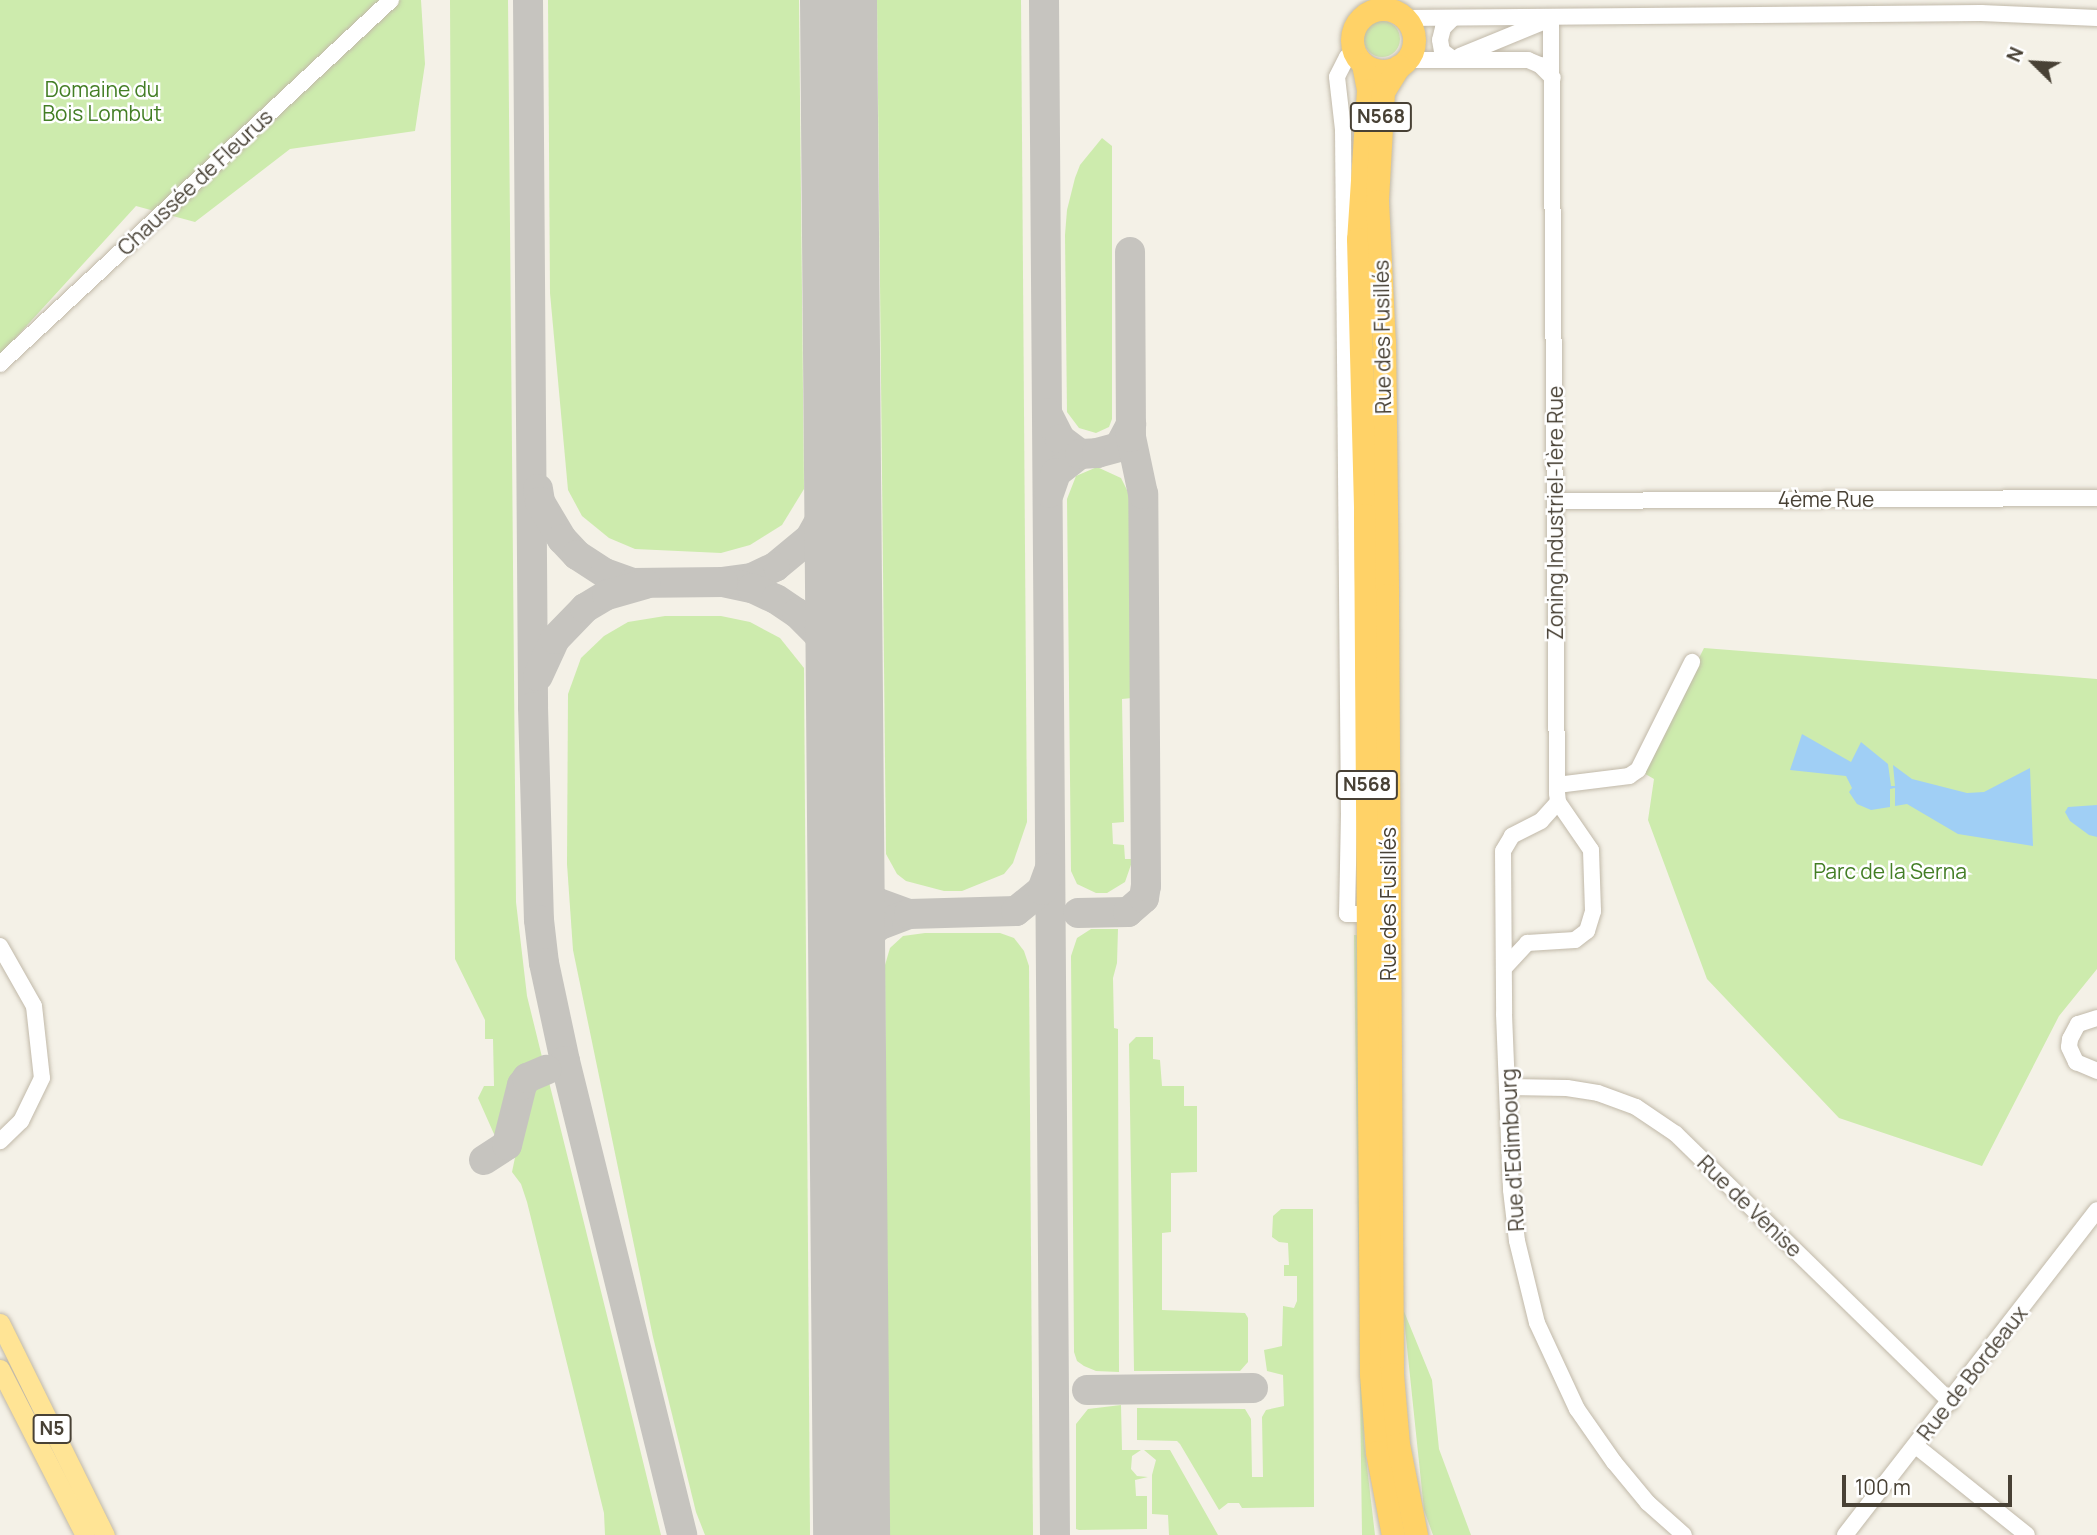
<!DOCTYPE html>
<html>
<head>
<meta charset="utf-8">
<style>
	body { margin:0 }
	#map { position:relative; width:2097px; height:1535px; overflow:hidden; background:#f4f1e7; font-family:Manrope,sans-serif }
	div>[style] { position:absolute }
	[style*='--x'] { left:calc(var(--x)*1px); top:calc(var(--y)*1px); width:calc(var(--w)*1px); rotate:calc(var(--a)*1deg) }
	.green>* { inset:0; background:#cdebad }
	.round { border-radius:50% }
	.water>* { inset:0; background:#a0cff5 }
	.taxiway>* { height:30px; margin:-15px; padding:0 15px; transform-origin:15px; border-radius:15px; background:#c6c4bf }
	.runway>* { height:77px; margin:-38.5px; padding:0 38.5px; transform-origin:38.5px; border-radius:38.5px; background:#c6c4bf }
	.roads { filter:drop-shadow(0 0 2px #c1b9a9) drop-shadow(0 0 2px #c1b9a9) }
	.minor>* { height:16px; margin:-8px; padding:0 8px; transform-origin:8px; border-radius:8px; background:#fff }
	.major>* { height:19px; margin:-9.5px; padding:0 9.5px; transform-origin:9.5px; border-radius:9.5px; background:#ffe495 }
	.highway>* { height:23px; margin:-11.5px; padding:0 11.5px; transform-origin:11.5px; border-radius:11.5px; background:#ffd267 }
	.highway>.ring { margin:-11.5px; padding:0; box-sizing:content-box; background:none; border:23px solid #ffd267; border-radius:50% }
	span { translate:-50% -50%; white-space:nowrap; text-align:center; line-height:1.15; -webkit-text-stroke:5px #fff; paint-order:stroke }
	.shield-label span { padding:2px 5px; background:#fff; border:2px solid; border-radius:5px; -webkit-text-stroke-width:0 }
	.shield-label { font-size:19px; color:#484135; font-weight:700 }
	.park-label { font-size:21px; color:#437e25 }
	.street-label { font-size:21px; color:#484135 }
	.north { position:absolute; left:1999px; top:28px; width:70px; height:70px; -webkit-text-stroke:5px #fff; paint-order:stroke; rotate:294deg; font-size:19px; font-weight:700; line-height:28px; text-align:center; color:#484135 }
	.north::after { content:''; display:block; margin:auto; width:24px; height:32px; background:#484135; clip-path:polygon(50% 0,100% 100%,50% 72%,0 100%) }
	.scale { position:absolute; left:1842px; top:1475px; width:170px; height:32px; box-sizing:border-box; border:4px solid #484135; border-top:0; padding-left:9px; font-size:21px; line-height:24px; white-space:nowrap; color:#484135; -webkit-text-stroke:5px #fff; paint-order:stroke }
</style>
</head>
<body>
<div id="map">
	<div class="green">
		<i style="clip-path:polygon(0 0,421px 0,425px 64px,415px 131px,290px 149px,195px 222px,136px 206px,0 355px)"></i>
		<i style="clip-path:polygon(450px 0,508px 0,516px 902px,527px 996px,542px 1057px,528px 1062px,518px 1072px,511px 1083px,503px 1125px,500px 1132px,494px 1134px,478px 1098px,484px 1086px,494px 1086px,493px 1039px,485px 1039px,485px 1020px,455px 959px)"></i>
		<i style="clip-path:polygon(548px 0,799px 0,804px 489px,782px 525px,750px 545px,721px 553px,635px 549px,609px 538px,582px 516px,568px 490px,550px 293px)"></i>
		<i style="clip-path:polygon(877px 0,1021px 0,1027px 822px,1013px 863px,1004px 874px,962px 891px,944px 891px,906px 881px,897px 874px,886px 854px)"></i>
		<i class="round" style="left:1364px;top:21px;width:36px;height:36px"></i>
		<i style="clip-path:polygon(1102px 138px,1112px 146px,1112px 419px,1109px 427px,1096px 433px,1079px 428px,1067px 412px,1065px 235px,1067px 210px,1075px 178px,1080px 165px)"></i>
		<i style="clip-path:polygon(1097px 467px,1121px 478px,1130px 496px,1132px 698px,1122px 699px,1124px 822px,1112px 823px,1113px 844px,1124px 845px,1125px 859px,1133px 859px,1125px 882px,1107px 893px,1096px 893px,1077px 884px,1071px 871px,1067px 499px,1076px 476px)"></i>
		<i style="clip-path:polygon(665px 616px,721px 616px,750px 622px,780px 638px,804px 668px,810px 1535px,705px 1535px,696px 1512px,653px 1337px,573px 950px,567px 864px,568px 694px,581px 658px,604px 636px,628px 622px)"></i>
		<i style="clip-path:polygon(1704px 648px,2097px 679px,2097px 969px,2059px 1016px,1982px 1166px,1839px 1118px,1707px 979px,1648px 820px,1654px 779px,1642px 772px)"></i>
		<i style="clip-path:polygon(1091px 929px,1118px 929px,1117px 963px,1113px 978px,1114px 1028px,1118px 1029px,1119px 1372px,1096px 1371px,1084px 1366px,1077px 1361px,1074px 1352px,1071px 956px,1077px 938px)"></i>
		<i style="clip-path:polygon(925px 933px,1000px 933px,1014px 938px,1024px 951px,1029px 966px,1033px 1535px,889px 1535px,885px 965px,890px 948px,903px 936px)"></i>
		<i style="clip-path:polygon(1354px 935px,1357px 935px,1364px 1441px,1375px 1535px,1362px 1535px)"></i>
		<i style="clip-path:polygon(1136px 1037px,1153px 1037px,1153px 1059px,1160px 1060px,1162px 1086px,1184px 1086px,1184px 1106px,1197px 1106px,1197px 1172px,1171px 1173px,1171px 1232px,1162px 1233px,1162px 1310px,1245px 1313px,1248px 1318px,1248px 1362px,1240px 1371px,1134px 1371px,1129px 1044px)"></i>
		<i style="clip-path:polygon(549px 1082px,625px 1388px,661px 1535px,605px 1535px,604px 1513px,527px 1202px,521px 1184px,512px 1172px,528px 1095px,534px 1088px)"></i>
		<i style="clip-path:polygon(1281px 1209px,1313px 1209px,1314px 1507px,1242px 1508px,1239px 1503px,1228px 1503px,1219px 1510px,1180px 1444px,1177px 1441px,1137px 1440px,1137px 1408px,1245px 1409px,1251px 1419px,1252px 1477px,1263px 1477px,1262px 1417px,1266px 1410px,1284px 1406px,1283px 1375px,1267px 1371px,1264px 1350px,1282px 1346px,1283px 1306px,1294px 1308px,1297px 1301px,1297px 1276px,1284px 1276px,1284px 1265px,1289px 1265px,1288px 1243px,1279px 1242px,1272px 1237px,1273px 1216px)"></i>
		<i style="clip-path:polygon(1403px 1309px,1432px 1380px,1439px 1449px,1471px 1535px,1433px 1535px,1424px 1510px)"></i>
		<i style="clip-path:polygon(1121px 1405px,1122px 1450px,1141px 1450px,1132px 1456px,1131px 1469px,1137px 1476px,1148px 1477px,1135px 1480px,1136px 1496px,1147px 1496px,1147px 1529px,1079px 1530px,1076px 1529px,1076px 1424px,1088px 1409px)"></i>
		<i style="clip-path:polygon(1144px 1450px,1170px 1450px,1218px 1535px,1169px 1535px,1168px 1515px,1152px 1514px,1152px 1475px,1156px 1460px)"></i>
	</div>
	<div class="water">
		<i style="clip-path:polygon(1802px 734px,1851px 762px,1861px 742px,1888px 764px,1891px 786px,1895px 786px,1893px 765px,1912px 779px,1967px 793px,1984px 792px,2030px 768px,2033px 846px,1958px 834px,1907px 804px,1895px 806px,1895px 788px,1890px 789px,1890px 807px,1871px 810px,1857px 804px,1849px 792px,1852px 788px,1846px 776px,1790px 770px)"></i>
		<i style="clip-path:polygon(2097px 805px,2097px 837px,2089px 835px,2070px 821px,2065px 812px,2068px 807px)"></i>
	</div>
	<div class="taxiway">
		<i style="--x:528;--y:0;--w:707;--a:89.59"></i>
		<i style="--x:533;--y:707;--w:213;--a:88.4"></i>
		<i style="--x:539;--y:920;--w:43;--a:83.4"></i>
		<i style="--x:544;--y:963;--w:100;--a:77.9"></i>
		<i style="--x:565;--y:1061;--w:488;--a:76.1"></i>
		<i style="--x:1044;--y:0;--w:1535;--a:89.59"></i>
		<i style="--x:1047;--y:413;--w:29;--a:63"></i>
		<i style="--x:1060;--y:439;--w:25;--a:37"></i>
		<i style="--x:1080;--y:454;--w:31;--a:142"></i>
		<i style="--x:1056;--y:473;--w:21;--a:109"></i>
		<i style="--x:841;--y:447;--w:29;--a:92"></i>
		<i style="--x:840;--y:476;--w:20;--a:108"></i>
		<i style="--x:834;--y:495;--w:49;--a:119.2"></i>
		<i style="--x:810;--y:538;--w:45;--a:140.4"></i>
		<i style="--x:775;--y:567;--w:26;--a:155"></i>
		<i style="--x:751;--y:578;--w:28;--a:172"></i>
		<i style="--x:723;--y:582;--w:30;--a:12"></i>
		<i style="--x:752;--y:588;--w:26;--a:25"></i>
		<i style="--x:776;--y:599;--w:25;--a:34"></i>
		<i style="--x:797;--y:613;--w:30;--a:45"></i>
		<i style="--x:818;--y:634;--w:42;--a:63.4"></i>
		<i style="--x:837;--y:672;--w:43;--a:80.5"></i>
		<i style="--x:1080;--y:454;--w:17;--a:-3"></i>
		<i style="--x:1097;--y:453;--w:23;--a:-15"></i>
		<i style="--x:1119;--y:447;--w:26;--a:-62"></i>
		<i style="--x:538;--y:489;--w:13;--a:81"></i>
		<i style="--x:540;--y:502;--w:43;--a:59.3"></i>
		<i style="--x:562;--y:539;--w:22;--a:47"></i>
		<i style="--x:577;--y:555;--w:33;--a:33"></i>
		<i style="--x:605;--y:573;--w:29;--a:20"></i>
		<i style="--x:632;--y:583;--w:91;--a:-0.6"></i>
		<i style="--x:538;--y:676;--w:41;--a:-65.3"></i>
		<i style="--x:555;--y:639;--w:43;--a:-45.9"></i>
		<i style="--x:585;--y:608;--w:26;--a:-31"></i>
		<i style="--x:607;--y:595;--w:40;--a:-16"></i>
		<i style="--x:845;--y:838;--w:34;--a:76"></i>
		<i style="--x:853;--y:871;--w:18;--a:61"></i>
		<i style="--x:862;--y:887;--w:21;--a:47"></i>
		<i style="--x:876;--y:902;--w:35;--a:20"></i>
		<i style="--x:909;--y:914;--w:33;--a:159"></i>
		<i style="--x:878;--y:926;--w:17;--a:135"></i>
		<i style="--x:866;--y:938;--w:14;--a:126"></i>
		<i style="--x:858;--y:949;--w:39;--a:108"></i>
		<i style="--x:1078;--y:913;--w:50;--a:-1.1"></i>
		<i style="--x:1128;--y:912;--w:21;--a:-41"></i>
		<i style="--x:1144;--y:898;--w:12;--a:-81"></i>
		<i style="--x:1146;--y:886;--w:392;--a:-90.4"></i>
		<i style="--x:1143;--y:494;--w:58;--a:-101.9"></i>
		<i style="--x:1131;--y:437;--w:185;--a:-90.3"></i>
		<i style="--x:909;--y:914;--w:107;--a:-1.6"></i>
		<i style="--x:1016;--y:911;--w:33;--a:-39"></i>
		<i style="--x:1042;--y:890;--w:23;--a:-70"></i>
		<i style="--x:484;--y:1160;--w:27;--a:-33"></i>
		<i style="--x:507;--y:1145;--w:62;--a:-76"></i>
		<i style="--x:522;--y:1085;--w:9;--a:-54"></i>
		<i style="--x:527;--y:1078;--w:21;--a:-23"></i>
		<i style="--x:1087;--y:1390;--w:166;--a:-0.7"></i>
	</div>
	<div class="runway">
		<i style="--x:838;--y:0;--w:1535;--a:89.51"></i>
	</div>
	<div class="roads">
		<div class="minor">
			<i style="--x:1404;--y:18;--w:577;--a:-0.5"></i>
			<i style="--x:1981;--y:13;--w:116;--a:2.5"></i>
			<i style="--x:1453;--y:18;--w:14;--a:135"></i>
			<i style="--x:1443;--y:28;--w:12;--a:104"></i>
			<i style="--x:1440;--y:40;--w:11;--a:80"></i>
			<i style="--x:1442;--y:51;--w:14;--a:36"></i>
			<i style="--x:1354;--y:51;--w:9;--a:139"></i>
			<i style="--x:1347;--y:57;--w:22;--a:117"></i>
			<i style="--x:1337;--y:77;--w:53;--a:83.5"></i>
			<i style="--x:1343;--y:130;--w:683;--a:89.5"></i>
			<i style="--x:1349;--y:813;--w:101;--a:91.1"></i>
			<i style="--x:1347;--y:914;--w:21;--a:0"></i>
			<i style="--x:1460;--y:56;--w:90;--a:-22.3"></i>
			<i style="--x:1405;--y:60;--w:123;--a:0"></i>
			<i style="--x:1528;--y:60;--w:13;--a:23"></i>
			<i style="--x:1540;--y:65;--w:18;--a:45"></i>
			<i style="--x:0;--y:364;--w:534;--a:-42.95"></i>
			<i style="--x:1556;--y:501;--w:541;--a:-0.32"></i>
			<i style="--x:1557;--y:785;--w:73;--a:-7.1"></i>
			<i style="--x:1629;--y:776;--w:11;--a:-34"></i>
			<i style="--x:1638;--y:770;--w:121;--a:-63.4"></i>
			<i style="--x:1558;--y:802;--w:25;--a:132"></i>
			<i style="--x:1541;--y:821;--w:33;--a:153"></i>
			<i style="--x:1512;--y:836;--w:17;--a:121"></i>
			<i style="--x:1503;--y:851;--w:163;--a:89.6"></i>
			<i style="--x:1504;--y:1014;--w:176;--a:87.7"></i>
			<i style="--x:1511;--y:1190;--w:51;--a:83.3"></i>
			<i style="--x:1517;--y:1241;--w:84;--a:76.3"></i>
			<i style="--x:1537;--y:1323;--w:95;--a:65.1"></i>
			<i style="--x:1577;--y:1409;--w:65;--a:55.1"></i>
			<i style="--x:1614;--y:1462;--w:53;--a:50.3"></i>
			<i style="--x:1648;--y:1503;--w:48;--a:41.6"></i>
			<i style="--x:0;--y:946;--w:69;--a:60.5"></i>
			<i style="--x:34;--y:1006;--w:72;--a:83.7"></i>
			<i style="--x:42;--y:1078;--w:48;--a:116"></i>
			<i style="--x:21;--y:1121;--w:29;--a:136"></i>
			<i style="--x:1505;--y:967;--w:33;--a:-47"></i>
			<i style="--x:1527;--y:943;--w:48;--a:-3.6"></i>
			<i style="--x:1575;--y:940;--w:15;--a:-37"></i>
			<i style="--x:1587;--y:931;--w:21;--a:-73"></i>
			<i style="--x:1593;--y:911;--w:61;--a:-91.9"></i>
			<i style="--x:1591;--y:850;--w:58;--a:-124.5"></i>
			<i style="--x:1558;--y:802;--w:9;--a:-96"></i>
			<i style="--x:1557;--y:793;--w:774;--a:-90.44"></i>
			<i style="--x:2097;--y:1018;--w:20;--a:162"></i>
			<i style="--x:2078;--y:1024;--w:17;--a:118"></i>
			<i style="--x:2070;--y:1039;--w:8;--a:97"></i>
			<i style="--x:2069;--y:1047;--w:17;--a:65"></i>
			<i style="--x:2076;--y:1062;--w:23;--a:23"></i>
			<i style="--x:1509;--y:1087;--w:58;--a:1"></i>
			<i style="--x:1567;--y:1088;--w:31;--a:9"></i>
			<i style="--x:1598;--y:1093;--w:40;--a:20.2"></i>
			<i style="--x:1636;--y:1107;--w:48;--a:34"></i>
			<i style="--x:1676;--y:1134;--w:384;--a:44.3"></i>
			<i style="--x:1916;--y:1446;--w:142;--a:38.7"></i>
			<i style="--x:1845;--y:1535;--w:411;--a:-52.2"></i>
		</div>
		<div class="major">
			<i style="--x:0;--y:1323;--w:237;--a:63.7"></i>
			<i style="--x:0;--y:1369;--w:186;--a:62.9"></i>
		</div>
		<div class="highway">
			<i class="ring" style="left:1352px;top:9px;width:39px;height:39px"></i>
			<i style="--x:1363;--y:64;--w:26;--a:79"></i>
			<i style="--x:1368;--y:90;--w:149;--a:93.8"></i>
			<i style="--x:1358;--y:239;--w:276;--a:88.5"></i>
			<i style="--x:1365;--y:515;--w:859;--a:89.6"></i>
			<i style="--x:1371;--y:1374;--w:78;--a:85.6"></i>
			<i style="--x:1377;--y:1452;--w:85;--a:79.1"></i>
			<i style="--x:1399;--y:66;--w:31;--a:122"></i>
			<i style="--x:1383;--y:92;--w:109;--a:93.2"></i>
			<i style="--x:1377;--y:201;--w:141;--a:87.2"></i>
			<i style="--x:1384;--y:342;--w:253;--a:89.3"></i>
			<i style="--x:1387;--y:595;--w:779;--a:89.63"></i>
			<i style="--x:1392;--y:1374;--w:70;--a:85.1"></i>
			<i style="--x:1398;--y:1444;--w:93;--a:78.8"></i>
		</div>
	</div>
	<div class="shield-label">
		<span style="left:1381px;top:117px">N568</span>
		<span style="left:1367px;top:785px">N568</span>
		<span style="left:52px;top:1429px">N5</span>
	</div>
	<div class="park-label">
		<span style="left:102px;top:101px">Domaine du<br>Bois Lombut</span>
		<span style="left:1890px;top:871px">Parc de la Serna</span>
	</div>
	<div class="street-label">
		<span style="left:195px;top:182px;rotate:-43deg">Chaussée de Fleurus</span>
		<span style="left:1382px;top:337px;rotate:-91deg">Rue des Fusillés</span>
		<span style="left:1826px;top:499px">4ème Rue</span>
		<span style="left:1555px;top:513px;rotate:-90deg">Zoning Industriel-1ère Rue</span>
		<span style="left:1388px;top:904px;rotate:-90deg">Rue des Fusillés</span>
		<span style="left:1512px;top:1150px;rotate:-93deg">Rue d'Edimbourg</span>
		<span style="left:1750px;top:1206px;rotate:44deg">Rue de Venise</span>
		<span style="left:1972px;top:1373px;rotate:-52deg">Rue de Bordeaux</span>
	</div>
	<div class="north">N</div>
	<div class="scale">100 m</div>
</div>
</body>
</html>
